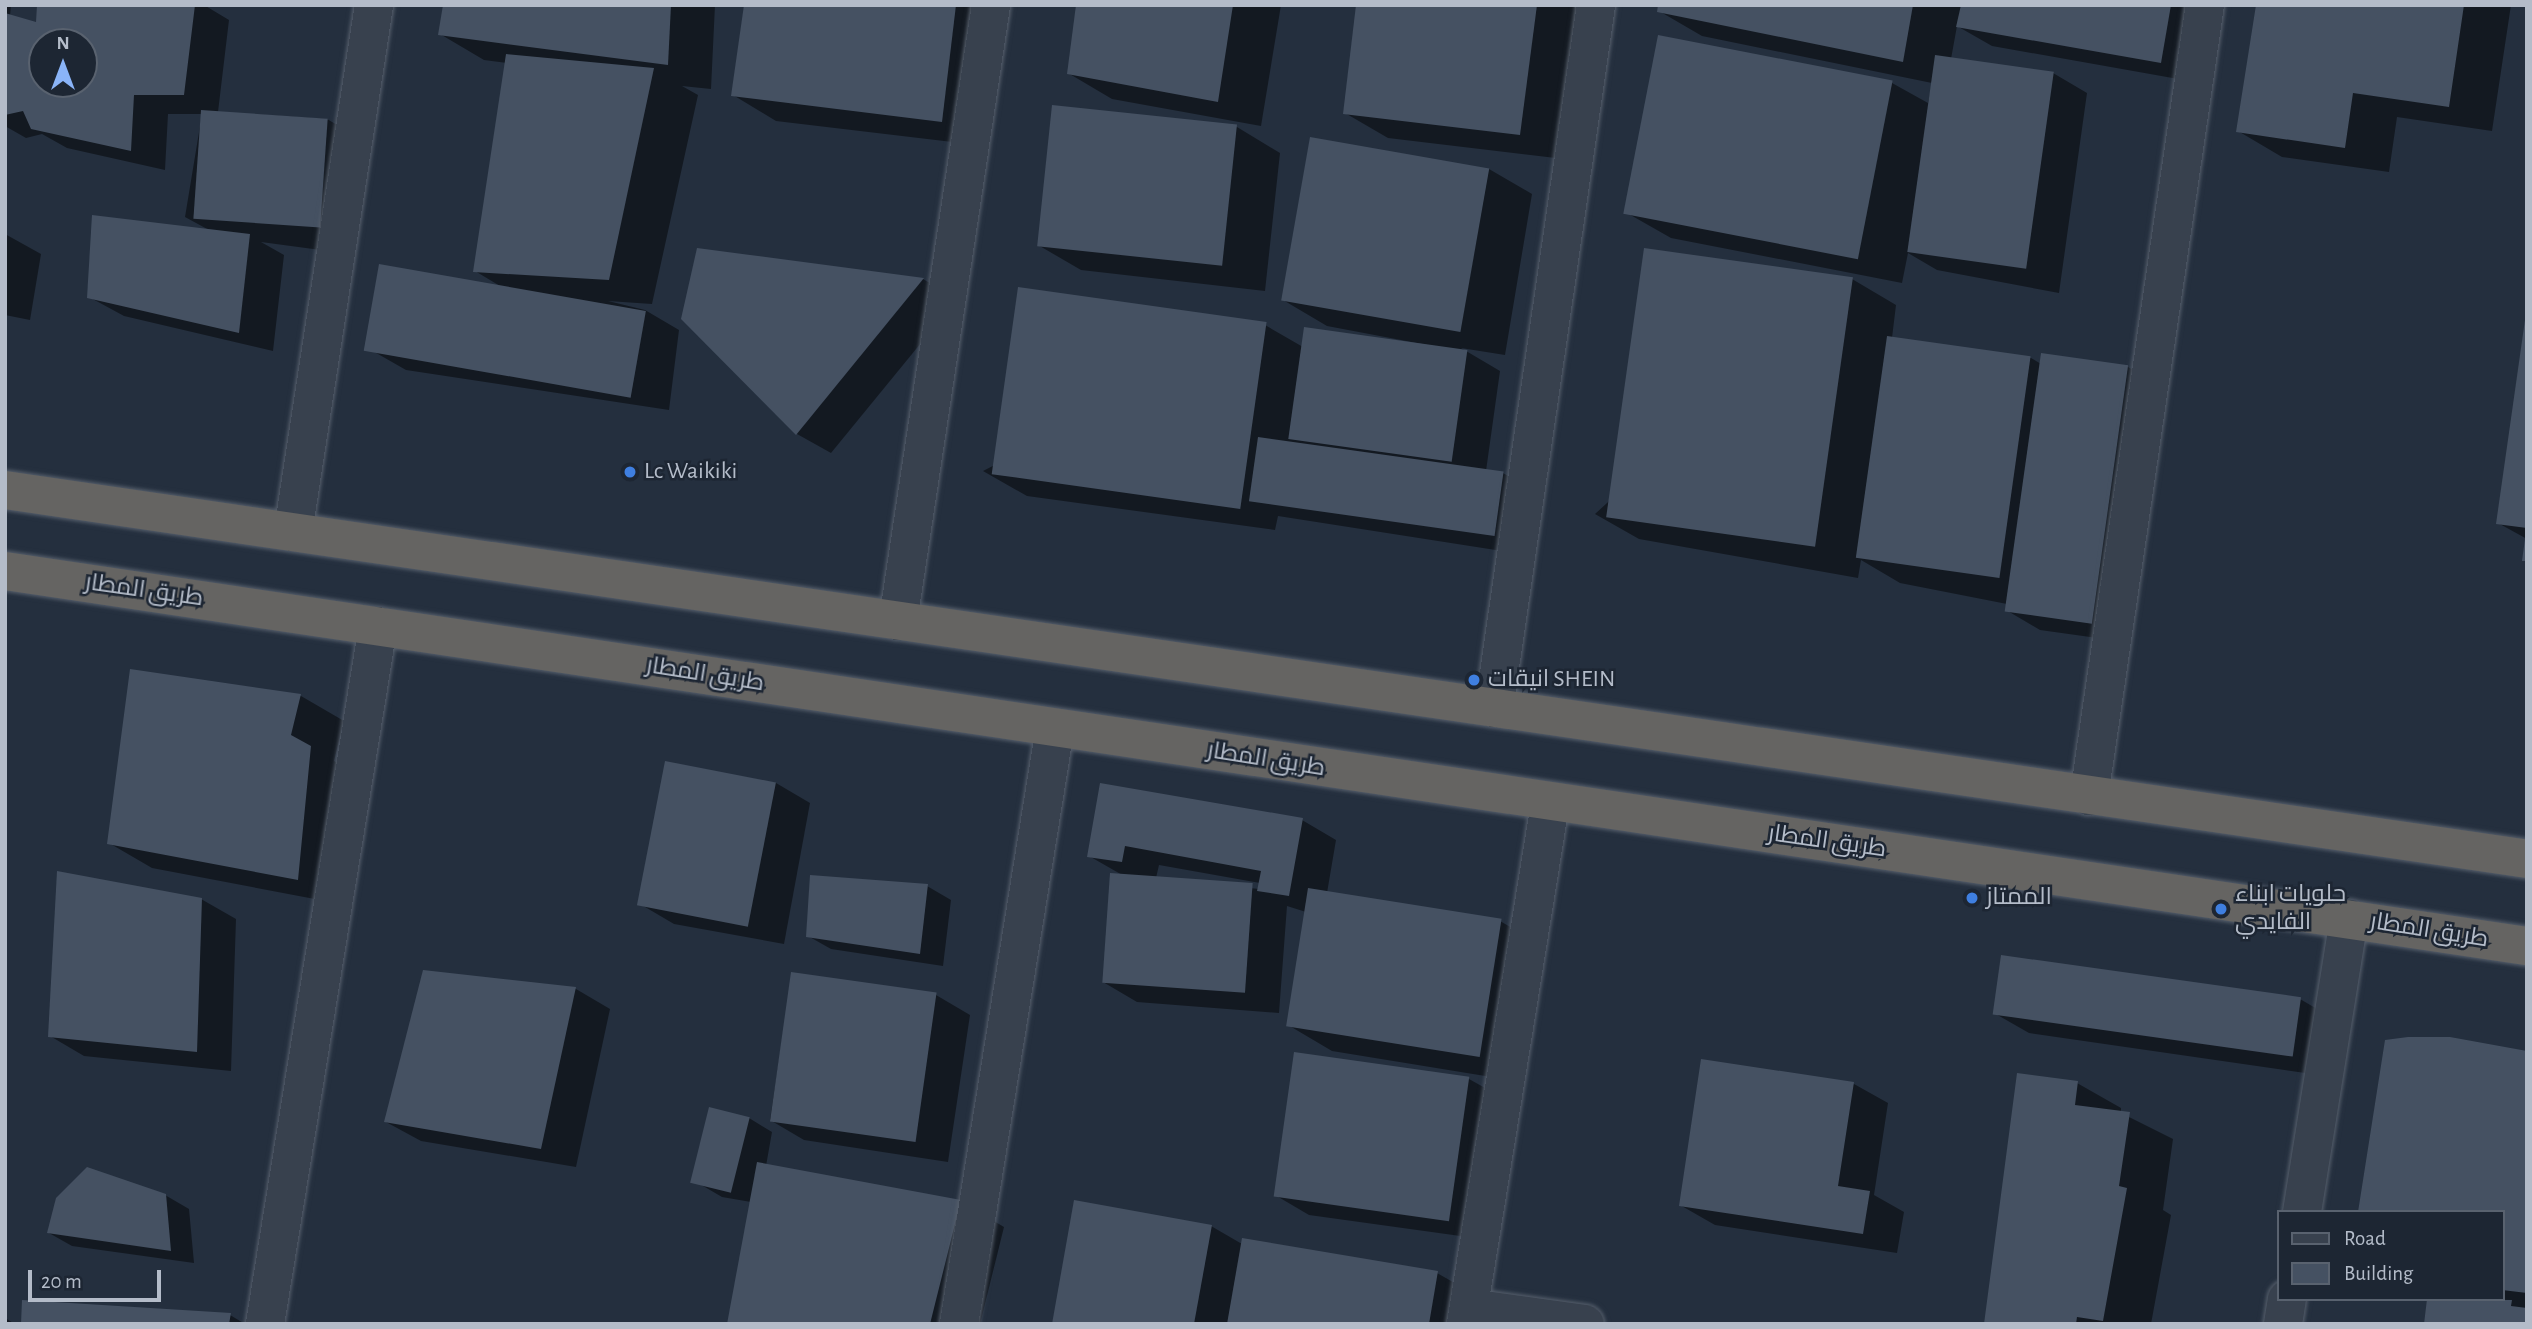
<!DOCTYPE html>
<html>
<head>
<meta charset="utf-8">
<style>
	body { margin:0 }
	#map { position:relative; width:2532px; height:1329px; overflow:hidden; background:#242f3e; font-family:"Alegreya Sans",Cairo,sans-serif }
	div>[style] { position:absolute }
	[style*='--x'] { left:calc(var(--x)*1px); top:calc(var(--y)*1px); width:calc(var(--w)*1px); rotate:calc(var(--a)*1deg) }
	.shadow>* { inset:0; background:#0007 }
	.building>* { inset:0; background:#455162; transform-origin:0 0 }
	.roads { filter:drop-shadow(0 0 2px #565f6c) drop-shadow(0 0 2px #565f6c) }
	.minor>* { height:38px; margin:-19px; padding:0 19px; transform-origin:19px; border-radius:19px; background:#38414e }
	.trunk>* { height:38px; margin:-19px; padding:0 19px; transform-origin:19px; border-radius:19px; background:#656462 }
	.dots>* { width:19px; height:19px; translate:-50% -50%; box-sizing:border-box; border:4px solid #1d2633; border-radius:50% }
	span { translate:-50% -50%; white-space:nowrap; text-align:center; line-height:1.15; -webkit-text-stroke:5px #1d2633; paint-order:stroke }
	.poi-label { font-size:24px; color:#b4bcc9 }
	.left { translate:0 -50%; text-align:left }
	.street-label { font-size:24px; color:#b4bcc9 }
	.frame { position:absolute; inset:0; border:7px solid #b4bcc9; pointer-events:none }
	.legend { position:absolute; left:2277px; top:1210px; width:228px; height:91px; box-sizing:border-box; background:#1d2633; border:2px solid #59626f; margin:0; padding:9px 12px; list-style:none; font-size:21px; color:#b4bcc9 }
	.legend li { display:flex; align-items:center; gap:14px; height:35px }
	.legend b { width:35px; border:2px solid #59626f }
	.north { position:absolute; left:28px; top:28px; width:70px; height:70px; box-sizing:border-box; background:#1d2633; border:2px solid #59626f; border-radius:50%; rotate:0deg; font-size:19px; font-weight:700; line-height:28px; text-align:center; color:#b4bcc9 }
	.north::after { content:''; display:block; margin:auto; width:24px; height:32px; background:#8ab4f8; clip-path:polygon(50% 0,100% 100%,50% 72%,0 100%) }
	.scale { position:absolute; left:28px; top:1270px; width:133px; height:32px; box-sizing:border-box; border:4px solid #b4bcc9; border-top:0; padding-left:9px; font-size:21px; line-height:24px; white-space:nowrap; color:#b4bcc9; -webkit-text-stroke:5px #1d2633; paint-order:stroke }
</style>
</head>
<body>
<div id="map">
	<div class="shadow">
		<i style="clip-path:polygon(evenodd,5px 5px,11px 5px,10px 16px,38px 24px,39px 5px,204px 5px,229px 20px,218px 112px,327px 119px,361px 139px,343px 253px,261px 242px,284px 255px,273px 351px,124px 316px,89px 297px,209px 230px,185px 217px,202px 114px,168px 114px,165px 170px,67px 148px,42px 134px,26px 138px,5px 126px,5px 5px,42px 42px,84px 42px,84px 84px,42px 84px,42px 42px)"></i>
		<i style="clip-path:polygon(445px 5px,715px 5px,711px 89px,682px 86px,698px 95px,652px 304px,608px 301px,645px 310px,679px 330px,669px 410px,406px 370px,371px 350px,500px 286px,475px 271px,507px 63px,484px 60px,440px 34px)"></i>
		<i style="clip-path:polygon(746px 5px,1002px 5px,986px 146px,776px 121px,733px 95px)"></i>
		<i style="clip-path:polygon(1078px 5px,1281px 5px,1261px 126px,1112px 99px,1068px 73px)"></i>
		<i style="clip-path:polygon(1358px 5px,1571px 5px,1582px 12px,1564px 159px,1388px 138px,1345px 113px)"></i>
		<i style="clip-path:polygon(1660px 5px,2208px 5px,2195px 82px,1992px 46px,1957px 26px,1951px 59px,2053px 73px,2087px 93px,2059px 293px,1937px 270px,1908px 253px,1902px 283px,1671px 238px,1627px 213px,1892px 83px,1928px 103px,1932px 83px,1702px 36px,1659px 11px)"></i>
		<i style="clip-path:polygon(2257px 5px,2511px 5px,2492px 131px,2397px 117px,2389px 172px,2282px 157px,2238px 131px)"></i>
		<i style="clip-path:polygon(1237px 127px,1280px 153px,1265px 291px,1081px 270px,1038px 245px)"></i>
		<i style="clip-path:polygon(1489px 169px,1532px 194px,1505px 355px,1461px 348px,1500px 371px,1486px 471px,1503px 473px,1537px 493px,1528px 555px,1278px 516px,1275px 530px,1027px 496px,983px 471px,1265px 325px,1303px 347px,1438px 347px,1327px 326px,1283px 300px)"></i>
		<i style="clip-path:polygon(5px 234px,41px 254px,30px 320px,5px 315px)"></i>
		<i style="clip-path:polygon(698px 250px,923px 279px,957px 299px,831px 453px,797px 434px)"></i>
		<i style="clip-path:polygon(1852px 279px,1896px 305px,1892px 338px,2031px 358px,2041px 364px,2128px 367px,2162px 387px,2126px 642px,2040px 630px,2006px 610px,2007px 604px,1900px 583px,1861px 560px,1858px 578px,1639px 539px,1595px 514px)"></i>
		<i style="clip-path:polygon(2527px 321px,2527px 539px,2498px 523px)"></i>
		<i style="clip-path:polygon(131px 671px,301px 696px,344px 721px,334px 761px,354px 773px,341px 904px,152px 868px,109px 843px)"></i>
		<i style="clip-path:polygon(666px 763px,776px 783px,810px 803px,784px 944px,674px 924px,640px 904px)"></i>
		<i style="clip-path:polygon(evenodd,1102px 785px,1302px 820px,1336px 840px,1327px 893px,1500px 921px,1544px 947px,1522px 1082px,1332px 1051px,1288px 1025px,1306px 912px,1287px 906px,1279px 1013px,1137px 1002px,1103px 982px,1124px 876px,1089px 856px,1102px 785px,1159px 865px,1260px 883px,1259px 889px,1156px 878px,1159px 865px)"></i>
		<i style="clip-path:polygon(927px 886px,951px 900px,943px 966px,831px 949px,808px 936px)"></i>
		<i style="clip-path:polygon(201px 899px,236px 919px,231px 1071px,84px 1056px,50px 1036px)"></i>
		<i style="clip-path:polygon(424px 972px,576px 989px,610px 1009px,576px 1167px,421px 1141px,386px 1122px)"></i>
		<i style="clip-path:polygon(792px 974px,936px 995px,970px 1015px,948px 1162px,804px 1140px,770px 1120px)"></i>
		<i style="clip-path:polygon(2300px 999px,2334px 1019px,2326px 1076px,2029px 1033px,1994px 1013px)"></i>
		<i style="clip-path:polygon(2527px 1052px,2527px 1324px,2429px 1299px,2502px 1299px,2502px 1212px)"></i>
		<i style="clip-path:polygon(1469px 1079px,1503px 1098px,1482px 1239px,1309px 1215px,1275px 1195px)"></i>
		<i style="clip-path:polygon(2077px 1083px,2121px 1108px,2121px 1113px,2173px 1139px,2163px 1210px,2171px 1215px,2151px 1324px,1986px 1324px)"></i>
		<i style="clip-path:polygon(1854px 1084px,1888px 1103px,1874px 1195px,1904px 1212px,1897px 1253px,1715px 1225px,1680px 1205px)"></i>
		<i style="clip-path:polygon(749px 1118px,772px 1132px,766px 1166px,961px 1202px,1004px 1227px,980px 1324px,729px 1324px,751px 1202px,722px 1197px,698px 1183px)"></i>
		<i style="clip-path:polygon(165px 1195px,189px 1209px,194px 1263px,72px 1246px,49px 1233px)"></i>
		<i style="clip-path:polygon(1211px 1226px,1242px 1244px,1437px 1273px,1481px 1298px,1477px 1324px,1054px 1324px)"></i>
		<i style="clip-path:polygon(230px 1315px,245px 1324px,23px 1324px)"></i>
		<i style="clip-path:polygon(5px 1318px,15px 1324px,5px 1324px)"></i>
	</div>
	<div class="building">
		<i style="clip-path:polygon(evenodd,37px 5px,195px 5px,184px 95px,134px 95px,131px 151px,31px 129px,23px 111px,5px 115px,5px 13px,36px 22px,37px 5px,42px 42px,84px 42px,84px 84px,42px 84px,42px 42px)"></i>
		<i style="clip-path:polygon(443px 5px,671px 5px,668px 65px,438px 35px)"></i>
		<i style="clip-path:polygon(744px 5px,956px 5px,942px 122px,731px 96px)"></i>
		<i style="clip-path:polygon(1076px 5px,1233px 5px,1218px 102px,1067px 74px)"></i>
		<i style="clip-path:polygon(1356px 5px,1537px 5px,1520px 135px,1343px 114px)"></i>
		<i style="clip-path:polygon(1658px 5px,1913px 5px,1903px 62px,1657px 12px)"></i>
		<i style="clip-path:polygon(1961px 5px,2171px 5px,2161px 63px,1956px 27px)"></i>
		<i style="clip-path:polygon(2256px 5px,2464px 5px,2449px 107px,2353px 93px,2345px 148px,2236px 132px)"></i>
		<i style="left:1658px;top:35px;width:239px;height:182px;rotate:11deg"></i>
		<i style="clip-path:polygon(506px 54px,654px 68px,609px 280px,473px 272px)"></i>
		<i style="left:1935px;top:55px;width:120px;height:199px;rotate:8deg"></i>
		<i style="left:1052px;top:105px;width:186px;height:142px;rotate:6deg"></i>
		<i style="left:201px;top:110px;width:127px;height:109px;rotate:4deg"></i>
		<i style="left:1310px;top:137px;width:182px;height:166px;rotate:10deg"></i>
		<i style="clip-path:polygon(92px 215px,250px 234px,239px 333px,87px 298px)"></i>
		<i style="clip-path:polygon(697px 248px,924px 278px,796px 435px,681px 319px)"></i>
		<i style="left:1644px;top:248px;width:211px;height:272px;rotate:8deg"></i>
		<i style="left:379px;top:264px;width:271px;height:88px;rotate:10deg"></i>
		<i style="left:1018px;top:287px;width:251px;height:189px;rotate:8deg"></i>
		<i style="clip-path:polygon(2525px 320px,2527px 320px,2527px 528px,2496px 524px)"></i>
		<i style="left:1304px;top:327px;width:165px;height:113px;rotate:8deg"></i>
		<i style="left:1887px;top:336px;width:145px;height:224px;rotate:8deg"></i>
		<i style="left:2041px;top:353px;width:88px;height:261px;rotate:8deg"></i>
		<i style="left:1258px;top:437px;width:248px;height:65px;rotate:8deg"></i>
		<i style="clip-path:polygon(2525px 539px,2527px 539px,2527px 561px,2522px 561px)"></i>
		<i style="clip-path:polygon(130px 669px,301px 694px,291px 735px,311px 746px,298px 880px,107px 844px)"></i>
		<i style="left:665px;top:761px;width:113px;height:147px;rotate:11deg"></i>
		<i style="clip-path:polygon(1100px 783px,1303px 818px,1289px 896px,1257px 891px,1261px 871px,1125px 846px,1122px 862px,1087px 857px)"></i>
		<i style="clip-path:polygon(57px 871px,202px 898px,197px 1052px,48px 1037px)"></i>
		<i style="left:1110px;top:873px;width:143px;height:110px;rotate:4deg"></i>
		<i style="clip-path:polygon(810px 875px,928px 884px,920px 954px,806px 937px)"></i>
		<i style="left:1308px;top:888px;width:196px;height:140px;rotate:9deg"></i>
		<i style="left:2001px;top:955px;width:303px;height:60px;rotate:8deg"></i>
		<i style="clip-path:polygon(423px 970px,576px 987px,541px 1149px,384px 1122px)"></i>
		<i style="left:791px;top:972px;width:147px;height:151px;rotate:8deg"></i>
		<i style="clip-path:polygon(2408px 1037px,2450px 1037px,2527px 1051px,2527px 1293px,2502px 1290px,2502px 1212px,2358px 1212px,2385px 1040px)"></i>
		<i style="left:1294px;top:1052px;width:177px;height:146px;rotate:8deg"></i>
		<i style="clip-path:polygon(1701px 1059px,1854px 1082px,1838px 1186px,1870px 1191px,1863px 1234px,1679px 1206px)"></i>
		<i style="clip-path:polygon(2017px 1073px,2078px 1081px,2075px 1105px,2130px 1112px,2119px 1186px,2127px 1188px,2103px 1321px,2077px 1317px,2076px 1324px,1984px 1324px)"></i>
		<i style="left:709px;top:1107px;width:42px;height:78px;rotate:14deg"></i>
		<i style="clip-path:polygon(757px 1162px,961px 1200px,930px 1324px,727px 1324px)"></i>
		<i style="clip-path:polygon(87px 1167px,166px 1194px,171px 1251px,47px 1233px,56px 1198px)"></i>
		<i style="clip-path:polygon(1074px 1200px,1212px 1225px,1194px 1324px,1052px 1324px)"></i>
		<i style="clip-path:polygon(1242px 1238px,1438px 1271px,1429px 1324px,1227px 1324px)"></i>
		<i style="clip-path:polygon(2427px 1299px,2512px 1300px,2511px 1306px,2527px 1308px,2527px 1324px,2424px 1324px)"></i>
		<i style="clip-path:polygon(22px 1300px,231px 1313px,229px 1324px,21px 1324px)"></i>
	</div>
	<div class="roads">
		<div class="minor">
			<i style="--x:293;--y:532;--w:533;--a:-81.26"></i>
			<i style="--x:898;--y:621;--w:623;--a:-81.41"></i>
			<i style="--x:1494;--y:708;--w:710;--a:-81.74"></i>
			<i style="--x:2089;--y:796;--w:799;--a:-81.66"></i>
			<i style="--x:2302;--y:1212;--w:297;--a:-80.9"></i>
			<i style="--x:1469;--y:1308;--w:117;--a:7.9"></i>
			<i style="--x:265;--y:1324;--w:707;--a:-80.8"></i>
			<i style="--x:959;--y:1324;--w:604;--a:-80.85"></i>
			<i style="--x:1466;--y:1324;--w:527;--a:-80.82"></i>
			<i style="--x:2283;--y:1324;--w:25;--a:-81"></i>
		</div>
		<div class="trunk">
			<i style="--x:5;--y:490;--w:2549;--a:8.32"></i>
			<i style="--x:5;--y:571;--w:2550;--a:8.46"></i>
		</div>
	</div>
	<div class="dots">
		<i style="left:630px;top:472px;background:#3f7fe0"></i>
		<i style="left:1474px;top:680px;background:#3f7fe0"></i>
		<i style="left:1972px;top:898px;background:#3f7fe0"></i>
		<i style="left:2221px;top:909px;background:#3f7fe0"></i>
	</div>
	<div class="poi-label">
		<span class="left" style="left:644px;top:472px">Lc Waikiki</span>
		<span class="left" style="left:1488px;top:680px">انيقات SHEIN</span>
		<span class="left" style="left:2235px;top:909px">حلويات ابناء<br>الفايدي</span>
		<span class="left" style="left:1986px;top:898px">الممتاز</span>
	</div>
	<div class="street-label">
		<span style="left:144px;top:591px;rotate:8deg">طريق المطار</span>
		<span style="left:705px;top:675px;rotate:9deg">طريق المطار</span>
		<span style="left:1266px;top:760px;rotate:9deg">طريق المطار</span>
		<span style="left:1827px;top:842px;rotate:8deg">طريق المطار</span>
		<span style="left:2429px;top:931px;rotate:9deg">طريق المطار</span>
	</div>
	<div class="frame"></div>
	<ul class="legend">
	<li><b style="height:9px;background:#38414e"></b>Road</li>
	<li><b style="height:19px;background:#455162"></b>Building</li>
	</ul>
	<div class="north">N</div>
	<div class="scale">20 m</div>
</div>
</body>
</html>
